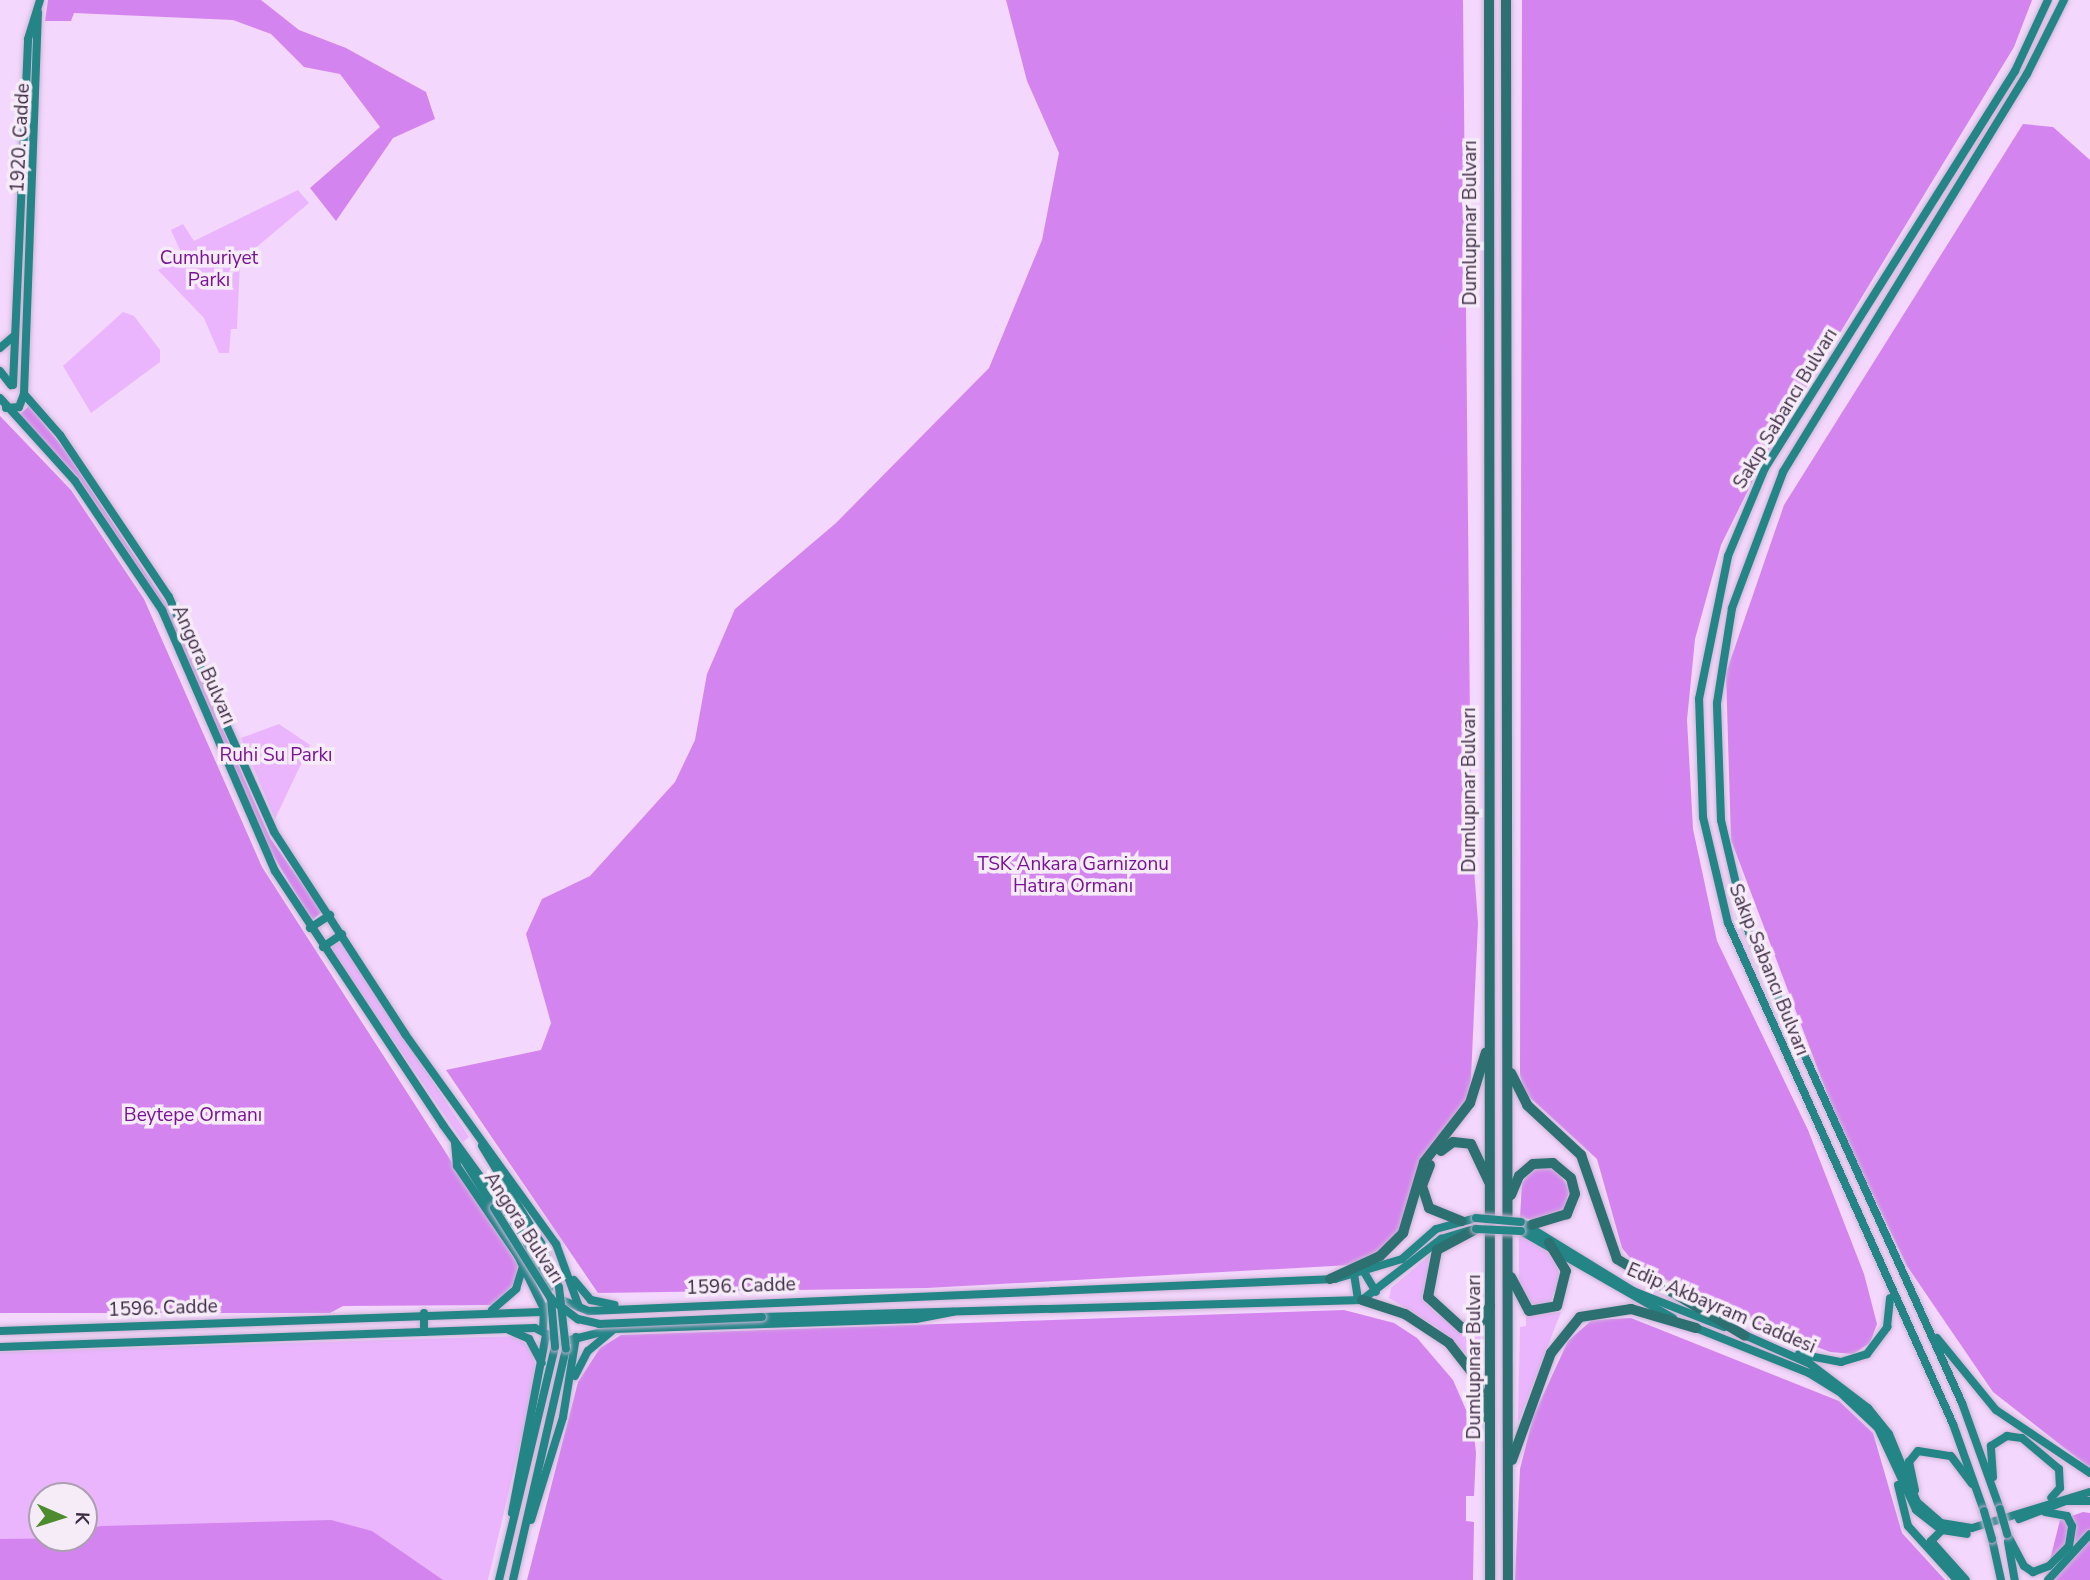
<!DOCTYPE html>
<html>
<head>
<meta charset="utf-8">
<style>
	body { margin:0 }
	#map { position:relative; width:2090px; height:1580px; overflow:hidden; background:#f3d7fc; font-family:"Nunito Sans",sans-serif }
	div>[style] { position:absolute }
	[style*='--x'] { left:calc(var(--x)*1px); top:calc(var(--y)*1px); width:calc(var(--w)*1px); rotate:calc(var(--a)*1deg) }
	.green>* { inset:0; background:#ebb5fe }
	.forest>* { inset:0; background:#d484ef }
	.roads { filter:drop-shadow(0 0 2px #cfb5d7) drop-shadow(0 0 2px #cfb5d7) }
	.major>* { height:8px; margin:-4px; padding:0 4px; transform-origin:4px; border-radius:4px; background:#248587 }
	.highway>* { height:10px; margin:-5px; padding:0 5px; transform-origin:5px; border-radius:5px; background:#2c7071 }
	.bridges { filter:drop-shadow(0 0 2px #cfb5d7) drop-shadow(0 0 2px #cfb5d7) }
	.major-bridge>* { height:8px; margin:-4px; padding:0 4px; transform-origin:4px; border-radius:4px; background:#248587 }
	span { translate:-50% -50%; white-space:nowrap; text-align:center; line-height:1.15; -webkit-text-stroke:7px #f5ecf8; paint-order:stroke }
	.street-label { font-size:19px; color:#3e2c44 }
	.park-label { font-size:19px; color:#7a1296 }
	.north { position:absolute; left:28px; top:1482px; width:70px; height:70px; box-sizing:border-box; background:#f5ecf8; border:2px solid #ac9fb0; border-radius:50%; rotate:93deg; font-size:19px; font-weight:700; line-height:28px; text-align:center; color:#3e2c44 }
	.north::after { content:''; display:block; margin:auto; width:24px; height:32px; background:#4c8c2d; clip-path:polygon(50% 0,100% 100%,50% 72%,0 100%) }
</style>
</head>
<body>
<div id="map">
	<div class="green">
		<i style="clip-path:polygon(298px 190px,309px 203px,240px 261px,237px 329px,231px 329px,229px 353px,219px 353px,204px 318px,158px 270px,183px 257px,171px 230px,183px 224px,194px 241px)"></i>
		<i style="clip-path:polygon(123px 312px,134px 316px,160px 350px,160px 362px,91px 413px,63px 366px)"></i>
		<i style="clip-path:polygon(279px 724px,310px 745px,275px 819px,241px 738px)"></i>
		<i style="clip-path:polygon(341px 941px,469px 1137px,463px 1142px,330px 948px)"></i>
		<i style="clip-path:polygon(1519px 1234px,1548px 1249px,1555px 1260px,1560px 1276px,1550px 1303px,1531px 1305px,1519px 1291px)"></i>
		<i style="clip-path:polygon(1429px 1256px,1426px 1294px,1435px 1312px,1458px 1328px,1482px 1324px,1477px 1364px,1438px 1328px,1389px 1298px,1391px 1288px)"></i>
		<i style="clip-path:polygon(1561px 1312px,1519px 1420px,1518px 1421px,1520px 1327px,1526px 1326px,1526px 1314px)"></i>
		<i style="clip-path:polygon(evenodd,515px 1336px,531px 1348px,537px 1372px,488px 1580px,0 1580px,0 1352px,515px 1336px,42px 1496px,84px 1496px,84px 1538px,42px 1538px,42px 1496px)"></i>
	</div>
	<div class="forest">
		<i style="clip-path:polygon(48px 0,261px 0,299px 30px,346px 48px,426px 92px,435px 119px,393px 138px,336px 221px,310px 188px,380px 127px,340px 74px,304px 67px,271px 34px,233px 20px,74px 13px,71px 21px,45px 21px)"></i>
		<i style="clip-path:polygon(1006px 0,1463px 0,1471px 828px,1478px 923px,1470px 1100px,1419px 1167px,1403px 1227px,1379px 1253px,1351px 1265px,927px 1288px,598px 1293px,446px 1070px,541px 1050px,551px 1023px,526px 934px,542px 899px,590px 876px,675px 782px,695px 740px,707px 674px,735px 609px,836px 523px,989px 368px,1042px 240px,1059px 153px,1027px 81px)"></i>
		<i style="clip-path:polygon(1522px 0,2032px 0,2014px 47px,1765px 456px,1721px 545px,1695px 639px,1687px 720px,1693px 829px,1717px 941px,1808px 1130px,1864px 1274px,1877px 1324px,1870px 1343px,1853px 1354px,1830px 1352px,1762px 1326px,1636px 1265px,1622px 1248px,1597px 1159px,1525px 1093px,1520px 1075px)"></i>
		<i style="clip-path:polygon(2023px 124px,2053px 127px,2090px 160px,2090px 1468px,1993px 1392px,1907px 1266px,1839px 1125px,1731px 840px,1726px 673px,1784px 505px)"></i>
		<i style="clip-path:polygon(29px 406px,65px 450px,174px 617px,270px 838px,322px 912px,312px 920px,271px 852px,165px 607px,77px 476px,19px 415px)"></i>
		<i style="clip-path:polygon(0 416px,71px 490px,144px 599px,262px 867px,518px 1265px,516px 1281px,495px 1305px,343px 1306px,330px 1313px,0 1313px)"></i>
		<i style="clip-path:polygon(1534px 1166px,1555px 1168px,1570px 1189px,1563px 1212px,1547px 1221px,1520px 1218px,1522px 1183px)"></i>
		<i style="clip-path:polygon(1344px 1310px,1394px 1323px,1417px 1338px,1453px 1380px,1473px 1426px,1476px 1453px,1474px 1496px,1466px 1496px,1466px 1521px,1474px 1522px,1473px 1580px,527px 1580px,578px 1382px,600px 1348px,621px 1335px)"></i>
		<i style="clip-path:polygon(1631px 1318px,1839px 1401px,1873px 1433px,1902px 1533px,1945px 1580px,1515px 1580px,1520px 1469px,1533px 1417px,1568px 1341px,1592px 1320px)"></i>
		<i style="clip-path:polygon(2083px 1512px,2090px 1513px,2090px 1580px,2045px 1580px,2060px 1520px)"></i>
		<i style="clip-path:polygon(331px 1520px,372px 1531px,443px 1580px,0 1580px,0 1539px,84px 1538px,84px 1529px,101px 1526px)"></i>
	</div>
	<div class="roads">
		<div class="major">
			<i style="--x:0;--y:348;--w:18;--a:-41"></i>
			<i style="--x:0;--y:371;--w:18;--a:52"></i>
			<i style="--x:13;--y:385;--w:346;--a:-87.5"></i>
			<i style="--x:28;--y:39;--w:41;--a:-72.9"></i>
			<i style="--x:24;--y:393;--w:381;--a:-87.9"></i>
			<i style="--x:24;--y:394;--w:55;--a:48.7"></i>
			<i style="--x:60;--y:435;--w:195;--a:56.1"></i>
			<i style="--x:169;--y:597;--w:257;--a:65.9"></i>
			<i style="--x:274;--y:832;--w:241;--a:57"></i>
			<i style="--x:405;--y:1034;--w:259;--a:54.3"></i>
			<i style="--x:556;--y:1244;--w:67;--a:69.9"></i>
			<i style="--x:0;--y:398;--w:112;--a:47.9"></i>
			<i style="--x:75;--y:481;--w:156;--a:56"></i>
			<i style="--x:162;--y:610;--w:284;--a:66.6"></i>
			<i style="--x:275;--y:871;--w:305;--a:56.5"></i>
			<i style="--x:443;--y:1125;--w:135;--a:54.1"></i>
			<i style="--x:522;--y:1234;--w:61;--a:63.9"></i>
			<i style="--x:6;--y:408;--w:13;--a:-4"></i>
			<i style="--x:19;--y:407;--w:14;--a:-69"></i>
			<i style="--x:310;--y:928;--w:24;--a:-33"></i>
			<i style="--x:323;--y:947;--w:23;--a:-34"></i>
			<i style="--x:455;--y:1143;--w:23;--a:85"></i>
			<i style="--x:457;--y:1166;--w:109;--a:55.9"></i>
			<i style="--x:518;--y:1256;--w:59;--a:63.9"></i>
			<i style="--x:482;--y:1146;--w:114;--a:58.7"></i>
			<i style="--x:541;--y:1243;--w:48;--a:67.8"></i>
			<i style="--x:457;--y:1149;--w:70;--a:57.9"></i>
			<i style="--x:1521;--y:1222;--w:132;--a:31.6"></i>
			<i style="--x:1633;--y:1291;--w:98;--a:21.6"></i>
			<i style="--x:1521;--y:1231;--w:175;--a:29.8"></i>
			<i style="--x:1364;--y:1272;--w:23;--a:59"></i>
			<i style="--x:1354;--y:1274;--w:26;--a:81"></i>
			<i style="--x:574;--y:1280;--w:26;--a:50"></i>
			<i style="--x:591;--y:1300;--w:24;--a:12"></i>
			<i style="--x:492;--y:1310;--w:32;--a:-41"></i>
			<i style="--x:516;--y:1289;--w:24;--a:-73"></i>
			<i style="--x:762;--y:1317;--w:600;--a:-1.62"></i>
			<i style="--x:1362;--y:1300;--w:100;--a:-37.7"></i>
			<i style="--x:1441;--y:1239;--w:30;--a:-17"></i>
			<i style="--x:1691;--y:1326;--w:127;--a:21.7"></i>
			<i style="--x:1809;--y:1373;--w:39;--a:32"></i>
			<i style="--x:1842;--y:1394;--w:50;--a:43.4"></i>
			<i style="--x:1878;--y:1428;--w:90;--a:65.1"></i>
			<i style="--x:1916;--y:1510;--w:33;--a:38"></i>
			<i style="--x:1942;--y:1530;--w:25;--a:9"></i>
			<i style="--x:509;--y:1330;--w:22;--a:24"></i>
			<i style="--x:529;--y:1339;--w:27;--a:62"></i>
			<i style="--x:543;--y:1330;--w:21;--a:-87"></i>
			<i style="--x:544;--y:1309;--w:18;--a:-34"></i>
			<i style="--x:559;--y:1299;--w:32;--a:22"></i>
			<i style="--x:589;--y:1311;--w:747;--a:-2.46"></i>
			<i style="--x:1335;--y:1279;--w:70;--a:-16.6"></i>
			<i style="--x:1402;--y:1259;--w:45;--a:-41.4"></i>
			<i style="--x:1436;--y:1229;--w:41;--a:-15.4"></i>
			<i style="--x:0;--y:1331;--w:542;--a:-2.01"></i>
			<i style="--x:424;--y:1332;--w:19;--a:-90"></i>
			<i style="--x:1740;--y:1333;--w:77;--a:23.9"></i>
			<i style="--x:1810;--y:1364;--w:73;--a:37.2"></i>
			<i style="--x:1868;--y:1408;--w:33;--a:51"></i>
			<i style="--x:1889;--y:1434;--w:74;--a:67.6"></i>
			<i style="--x:1917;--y:1502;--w:32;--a:41"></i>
			<i style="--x:1941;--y:1523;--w:31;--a:9"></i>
			<i style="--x:1972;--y:1528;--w:123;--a:-17"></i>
			<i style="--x:1937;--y:1338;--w:93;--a:50.7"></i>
			<i style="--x:1996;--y:1410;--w:113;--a:33.8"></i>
			<i style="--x:0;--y:1347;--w:535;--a:-2.03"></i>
			<i style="--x:535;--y:1328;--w:30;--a:27"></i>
			<i style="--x:562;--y:1342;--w:54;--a:-14"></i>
			<i style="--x:614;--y:1329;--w:302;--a:-1.9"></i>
			<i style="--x:916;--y:1319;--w:38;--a:-11"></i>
			<i style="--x:1799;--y:1354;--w:43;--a:10.8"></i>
			<i style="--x:1841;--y:1362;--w:27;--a:-17"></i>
			<i style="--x:1867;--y:1354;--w:34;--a:-53"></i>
			<i style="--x:1887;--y:1327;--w:29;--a:-84"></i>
			<i style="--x:575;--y:1376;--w:28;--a:-63"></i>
			<i style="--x:588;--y:1351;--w:33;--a:-40"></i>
			<i style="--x:1993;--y:1477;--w:31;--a:-94"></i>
			<i style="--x:1991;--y:1446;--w:19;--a:-32"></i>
			<i style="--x:2007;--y:1436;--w:15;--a:8"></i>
			<i style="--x:2022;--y:1438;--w:48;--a:40"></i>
			<i style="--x:2059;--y:1469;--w:19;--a:87"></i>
			<i style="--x:2060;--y:1488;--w:13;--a:132"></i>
			<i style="--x:1898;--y:1485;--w:42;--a:76.3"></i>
			<i style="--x:1908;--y:1526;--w:73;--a:47.8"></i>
			<i style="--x:1915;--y:1490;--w:29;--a:-102"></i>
			<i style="--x:1909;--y:1462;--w:14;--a:-51"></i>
			<i style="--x:1918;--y:1451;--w:33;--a:9"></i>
			<i style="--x:1951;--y:1456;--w:35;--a:53"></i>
			<i style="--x:2000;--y:1509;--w:113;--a:-109.7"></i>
			<i style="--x:1962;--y:1403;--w:524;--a:-114.36"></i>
			<i style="--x:1746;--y:926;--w:109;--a:-103.3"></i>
			<i style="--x:1721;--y:820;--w:117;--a:-92"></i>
			<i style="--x:1717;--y:703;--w:96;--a:-81"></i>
			<i style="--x:1732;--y:608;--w:145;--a:-69.4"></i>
			<i style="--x:1783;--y:472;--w:467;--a:-58.5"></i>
			<i style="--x:2027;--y:74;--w:83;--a:-63.4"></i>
			<i style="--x:1984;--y:1511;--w:92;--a:-109.6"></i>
			<i style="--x:1953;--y:1424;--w:549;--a:-114.18"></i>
			<i style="--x:1728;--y:923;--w:109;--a:-103.3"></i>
			<i style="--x:1703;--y:817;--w:118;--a:-91.9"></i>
			<i style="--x:1699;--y:699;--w:146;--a:-78.5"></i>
			<i style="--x:1728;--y:556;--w:95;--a:-67.2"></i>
			<i style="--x:1765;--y:468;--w:469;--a:-57.8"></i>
			<i style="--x:2015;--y:71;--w:78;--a:-65.1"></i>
			<i style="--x:512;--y:1513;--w:182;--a:-79.2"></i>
			<i style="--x:2019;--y:1519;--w:50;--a:-21"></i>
			<i style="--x:2066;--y:1501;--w:24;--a:0"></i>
			<i style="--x:531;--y:1520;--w:108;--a:-72.7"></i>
			<i style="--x:563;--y:1417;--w:81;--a:-80.8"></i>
			<i style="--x:1942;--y:1530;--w:16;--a:135"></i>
			<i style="--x:1931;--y:1541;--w:52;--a:48.1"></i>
			<i style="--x:2007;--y:1534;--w:36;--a:62"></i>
			<i style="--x:2024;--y:1566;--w:11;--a:34"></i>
			<i style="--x:2033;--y:1572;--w:17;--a:-21"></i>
			<i style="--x:2049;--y:1566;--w:28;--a:-45"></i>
			<i style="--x:2069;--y:1546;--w:20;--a:-81"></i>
			<i style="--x:2072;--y:1526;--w:11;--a:-117"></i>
			<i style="--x:2067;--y:1516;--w:22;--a:-170"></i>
			<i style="--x:1992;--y:1539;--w:42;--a:77.6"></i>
			<i style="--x:2008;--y:1542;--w:39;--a:80"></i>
			<i style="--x:499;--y:1580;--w:240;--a:-76.5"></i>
			<i style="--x:513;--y:1580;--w:237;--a:-77.1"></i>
			<i style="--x:2048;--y:1580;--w:62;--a:-47.6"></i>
		</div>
		<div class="highway">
			<i style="--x:1489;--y:0;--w:1580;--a:89.96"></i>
			<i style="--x:1506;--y:0;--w:1580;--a:89.93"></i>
			<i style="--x:1511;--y:1073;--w:36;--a:63"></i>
			<i style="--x:1527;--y:1105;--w:74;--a:42.8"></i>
			<i style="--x:1581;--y:1155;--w:110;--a:70.9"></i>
			<i style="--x:1617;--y:1259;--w:149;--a:31"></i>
			<i style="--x:1441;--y:1151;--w:15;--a:-37"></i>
			<i style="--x:1453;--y:1142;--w:18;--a:6"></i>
			<i style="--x:1471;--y:1144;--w:42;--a:64.7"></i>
			<i style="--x:1430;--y:1165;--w:22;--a:111"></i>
			<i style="--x:1422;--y:1186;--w:23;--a:72"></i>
			<i style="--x:1429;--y:1208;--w:35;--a:22"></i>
			<i style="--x:1511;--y:1195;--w:21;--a:-67"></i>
			<i style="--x:1519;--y:1176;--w:18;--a:-41"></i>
			<i style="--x:1533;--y:1164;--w:20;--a:-3"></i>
			<i style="--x:1553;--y:1163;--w:23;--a:40"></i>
			<i style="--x:1571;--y:1178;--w:16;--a:76"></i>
			<i style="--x:1575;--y:1194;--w:22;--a:112"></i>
			<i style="--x:1567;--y:1214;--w:37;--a:163"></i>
			<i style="--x:1476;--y:1229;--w:44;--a:151.7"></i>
			<i style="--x:1437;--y:1250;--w:48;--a:100.8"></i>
			<i style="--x:1428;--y:1297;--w:46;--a:42.4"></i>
			<i style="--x:1462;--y:1328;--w:19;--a:-18"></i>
			<i style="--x:1480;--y:1322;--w:19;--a:-58"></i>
			<i style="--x:1511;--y:1277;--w:38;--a:62"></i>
			<i style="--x:1529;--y:1311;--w:28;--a:-10"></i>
			<i style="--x:1557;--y:1306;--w:36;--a:-76"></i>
			<i style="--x:1566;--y:1271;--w:33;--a:-121"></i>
			<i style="--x:1330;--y:1279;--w:55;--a:-24.7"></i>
			<i style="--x:1380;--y:1256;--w:33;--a:-45"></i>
			<i style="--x:1403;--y:1233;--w:74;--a:-73.5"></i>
			<i style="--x:1424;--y:1162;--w:75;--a:-52.1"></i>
			<i style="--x:1470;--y:1103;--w:53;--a:-72.6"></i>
			<i style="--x:1362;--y:1300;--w:45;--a:18"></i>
			<i style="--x:1405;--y:1314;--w:53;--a:33.4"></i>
			<i style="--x:1449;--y:1343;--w:46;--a:52.1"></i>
			<i style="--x:1477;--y:1379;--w:40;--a:75.6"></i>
			<i style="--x:1512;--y:1460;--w:114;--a:-70"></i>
			<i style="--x:1551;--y:1353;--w:46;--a:-51.1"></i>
			<i style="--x:1580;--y:1317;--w:52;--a:-8.9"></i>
			<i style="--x:1631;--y:1309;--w:68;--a:16.3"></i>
		</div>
	</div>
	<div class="bridges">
		<div class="major-bridge">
			<i style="--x:494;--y:1208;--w:107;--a:57.9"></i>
			<i style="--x:551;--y:1299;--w:34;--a:37"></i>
			<i style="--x:578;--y:1319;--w:22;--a:13"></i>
			<i style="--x:599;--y:1324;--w:163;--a:-2.5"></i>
			<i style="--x:1476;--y:1218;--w:45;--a:5.1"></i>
			<i style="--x:1476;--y:1229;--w:45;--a:2.5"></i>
			<i style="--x:559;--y:1287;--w:62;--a:83.6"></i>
			<i style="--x:551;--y:1298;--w:49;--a:85.3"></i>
			<i style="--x:2000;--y:1509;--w:26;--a:74"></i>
			<i style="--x:1984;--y:1511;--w:29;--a:74"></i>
		</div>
	</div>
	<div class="street-label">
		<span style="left:21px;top:138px;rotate:-87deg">1920. Cadde</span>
		<span style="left:1471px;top:223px;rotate:-90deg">Dumlupınar Bulvarı</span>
		<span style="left:1786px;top:409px;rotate:-59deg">Sakıp Sabancı Bulvarı</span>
		<span style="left:203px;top:665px;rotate:66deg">Angora Bulvarı</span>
		<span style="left:1470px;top:790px;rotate:-90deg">Dumlupınar Bulvarı</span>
		<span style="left:1768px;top:970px;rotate:68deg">Sakıp Sabancı Bulvarı</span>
		<span style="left:523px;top:1228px;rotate:57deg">Angora Bulvarı</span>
		<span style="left:741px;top:1287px;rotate:-2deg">1596. Cadde</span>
		<span style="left:163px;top:1309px;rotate:-2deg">1596. Cadde</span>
		<span style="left:1721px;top:1309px;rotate:23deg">Edip Akbayram Caddesi</span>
		<span style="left:1475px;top:1357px;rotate:-90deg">Dumlupınar Bulvarı</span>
	</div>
	<div class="park-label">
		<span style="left:209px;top:270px">Cumhuriyet<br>Parkı</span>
		<span style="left:276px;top:756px">Ruhi Su Parkı</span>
		<span style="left:1073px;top:876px">TSK Ankara Garnizonu<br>Hatıra Ormanı</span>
		<span style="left:193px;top:1116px">Beytepe Ormanı</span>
	</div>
	<div class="north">K</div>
</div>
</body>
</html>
